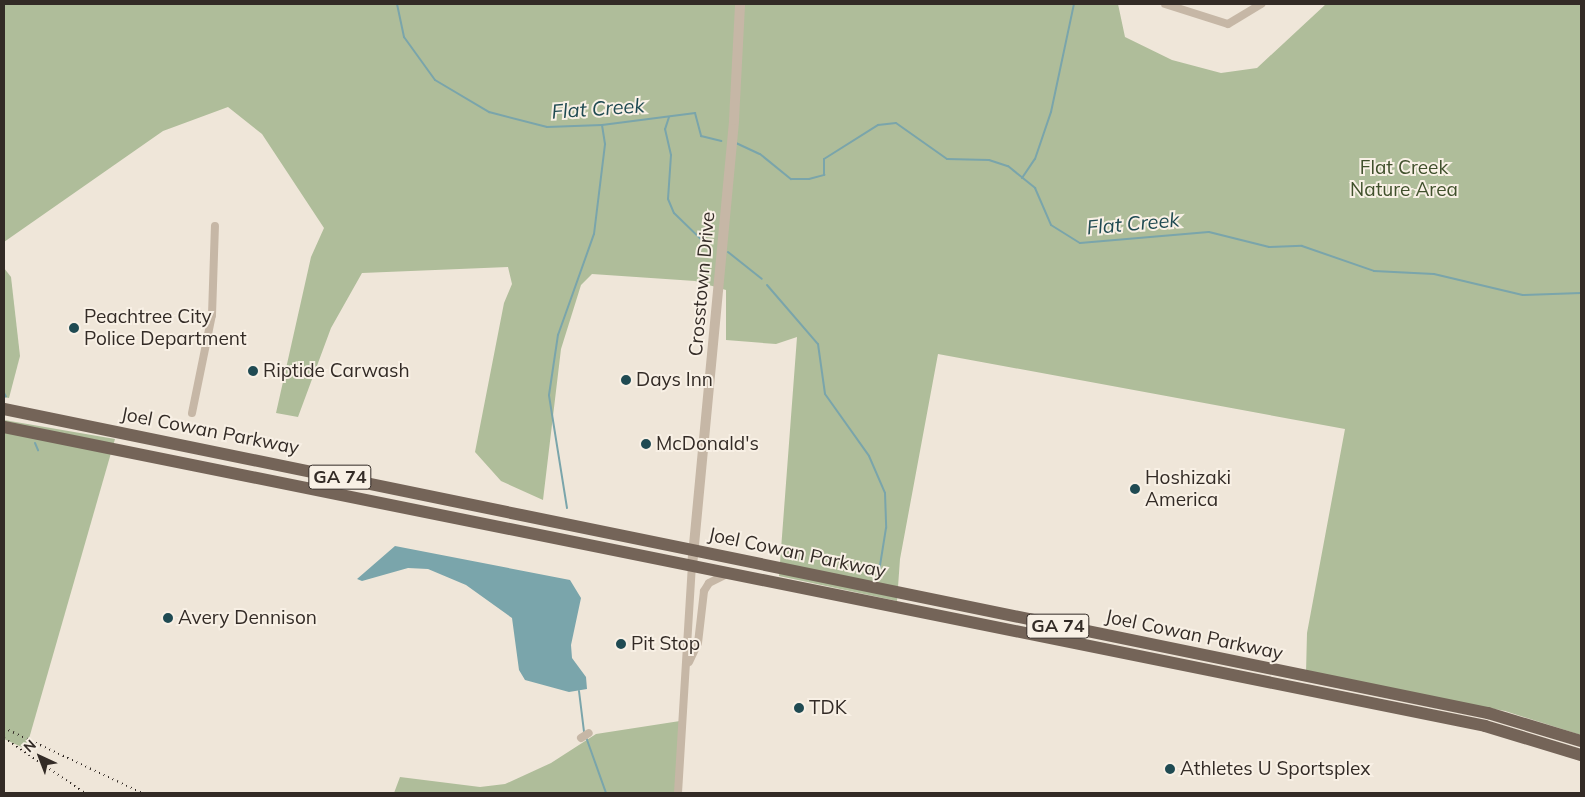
<!DOCTYPE html>
<html>
<head>
<meta charset="utf-8">
<style>
	body { margin:0 }
	#map { position:relative; width:1585px; height:797px; overflow:hidden; background:#efe6d9; font-family:Mulish,sans-serif }
	div>[style] { position:absolute }
	[style*='--x'] { left:calc(var(--x)*1px); top:calc(var(--y)*1px); width:calc(var(--w)*1px); rotate:calc(var(--a)*1deg) }
	.green>* { inset:0; background:#afbd9a }
	.water>* { inset:0; background:#7aa5ab }
	.stream>* { height:2px; margin:-1px; padding:0 1px; transform-origin:1px; border-radius:1px; background:#7aa5ab }
	.minor>* { height:8px; margin:-4px; padding:0 4px; transform-origin:4px; border-radius:4px; background:#c6b7a6 }
	.tertiary>* { height:10px; margin:-5px; padding:0 5px; transform-origin:5px; border-radius:5px; background:#c6b7a6 }
	.primary>* { height:12px; margin:-6px; padding:0 6px; transform-origin:6px; border-radius:6px; background:#746458 }
	.rail>* { height:2px; margin-top:-1px; transform-origin:0; background:repeating-linear-gradient(90deg,#332b26 0 1px,transparent 0 5px) }
	.dots>* { width:14px; height:14px; translate:-50% -50%; box-sizing:border-box; border:2px solid #f8f0e5; border-radius:50% }
	span { translate:-50% -50%; white-space:nowrap; text-align:center; line-height:1.15; -webkit-text-stroke:4px #f8f0e5; paint-order:stroke }
	.shield-label span { padding:1px 4px; background:#f8f0e5; border:1px solid; border-radius:4px; -webkit-text-stroke-width:0 }
	.shield-label { font-size:18px; color:#332b26; font-weight:700 }
	.park-label { font-size:19px; color:#40502c }
	.street-label { font-size:19px; color:#332b26 }
	.poi-label { font-size:19px; color:#332b26 }
	.left { translate:0 -50%; text-align:left }
	.water-label { font-size:20px; color:#1f4a52; font-style:italic }
	.frame { position:absolute; inset:0; border:5px solid #332b26; pointer-events:none }
	.north { position:absolute; left:15px; top:732px; width:50px; height:50px; -webkit-text-stroke:4px #f8f0e5; paint-order:stroke; rotate:317deg; font-size:14px; font-weight:700; line-height:20px; text-align:center; color:#332b26 }
	.north::after { content:''; display:block; margin:auto; width:18px; height:22px; background:#332b26; clip-path:polygon(50% 0,100% 100%,50% 72%,0 100%) }
</style>
</head>
<body>
<div id="map">
	<div class="green">
		<i style="clip-path:polygon(4px 4px,1118px 4px,1125px 37px,1172px 60px,1221px 73px,1257px 68px,1326px 4px,1581px 4px,1581px 735px,1505px 711px,1306px 673px,1307px 633px,1345px 429px,938px 354px,900px 559px,897px 601px,779px 576px,797px 337px,776px 344px,726px 340px,726px 290px,695px 281px,592px 274px,581px 285px,561px 349px,543px 500px,501px 481px,475px 452px,504px 303px,512px 284px,508px 267px,362px 273px,331px 328px,298px 417px,276px 413px,311px 257px,324px 228px,262px 134px,228px 107px,163px 131px,4px 242px)"></i>
		<i style="clip-path:polygon(4px 268px,11px 277px,20px 356px,9px 398px,4px 397px)"></i>
		<i style="clip-path:polygon(4px 420px,115px 439px,26px 749px,4px 739px)"></i>
		<i style="clip-path:polygon(680px 721px,675px 793px,394px 793px,400px 777px,480px 787px,505px 784px,551px 763px,596px 734px)"></i>
	</div>
	<div class="water">
		<i style="clip-path:polygon(395px 546px,570px 580px,581px 598px,571px 645px,572px 658px,586px 677px,587px 689px,569px 692px,525px 680px,519px 670px,512px 618px,466px 585px,428px 569px,408px 568px,362px 581px,357px 579px)"></i>
	</div>
	<div class="stream">
		<i style="--x:397;--y:4;--w:34;--a:78"></i>
		<i style="--x:404;--y:37;--w:53;--a:54.2"></i>
		<i style="--x:435;--y:80;--w:63;--a:30.7"></i>
		<i style="--x:489;--y:112;--w:60;--a:14.5"></i>
		<i style="--x:547;--y:127;--w:55;--a:-2.1"></i>
		<i style="--x:602;--y:125;--w:94;--a:-7.4"></i>
		<i style="--x:695;--y:113;--w:24;--a:75"></i>
		<i style="--x:701;--y:136;--w:21;--a:14"></i>
		<i style="--x:669;--y:117;--w:13;--a:108"></i>
		<i style="--x:665;--y:129;--w:27;--a:77"></i>
		<i style="--x:671;--y:155;--w:44;--a:93.9"></i>
		<i style="--x:668;--y:199;--w:15;--a:67"></i>
		<i style="--x:674;--y:213;--w:50;--a:44.2"></i>
		<i style="--x:736;--y:143;--w:26;--a:25"></i>
		<i style="--x:760;--y:154;--w:40;--a:39"></i>
		<i style="--x:791;--y:179;--w:18;--a:0"></i>
		<i style="--x:809;--y:179;--w:16;--a:-15"></i>
		<i style="--x:824;--y:175;--w:16;--a:-90"></i>
		<i style="--x:824;--y:159;--w:64;--a:-32.2"></i>
		<i style="--x:878;--y:125;--w:18;--a:-6"></i>
		<i style="--x:896;--y:123;--w:62;--a:35.2"></i>
		<i style="--x:947;--y:159;--w:42;--a:1.4"></i>
		<i style="--x:989;--y:160;--w:20;--a:18"></i>
		<i style="--x:1008;--y:166;--w:35;--a:39"></i>
		<i style="--x:1035;--y:188;--w:40;--a:66.6"></i>
		<i style="--x:1051;--y:225;--w:34;--a:32"></i>
		<i style="--x:1080;--y:243;--w:129;--a:-4.9"></i>
		<i style="--x:1209;--y:232;--w:62;--a:14"></i>
		<i style="--x:1269;--y:247;--w:33;--a:-2"></i>
		<i style="--x:1302;--y:246;--w:76;--a:19.1"></i>
		<i style="--x:1374;--y:271;--w:60;--a:2.9"></i>
		<i style="--x:1434;--y:274;--w:91;--a:13.3"></i>
		<i style="--x:1523;--y:295;--w:58;--a:-2"></i>
		<i style="--x:1022;--y:178;--w:23;--a:-56"></i>
		<i style="--x:1035;--y:159;--w:50;--a:-71.2"></i>
		<i style="--x:1051;--y:112;--w:110;--a:-78"></i>
		<i style="--x:728;--y:252;--w:43;--a:38.5"></i>
		<i style="--x:767;--y:285;--w:78;--a:49.2"></i>
		<i style="--x:818;--y:344;--w:50;--a:82"></i>
		<i style="--x:825;--y:394;--w:76;--a:54.6"></i>
		<i style="--x:869;--y:456;--w:40;--a:66.6"></i>
		<i style="--x:885;--y:493;--w:35;--a:88"></i>
		<i style="--x:886;--y:528;--w:51;--a:99.1"></i>
		<i style="--x:4;--y:393;--w:4;--a:63"></i>
		<i style="--x:35;--y:443;--w:8;--a:67"></i>
		<i style="--x:567;--y:508;--w:114;--a:-99.1"></i>
		<i style="--x:549;--y:395;--w:61;--a:-81.5"></i>
		<i style="--x:558;--y:335;--w:107;--a:-70.4"></i>
		<i style="--x:594;--y:234;--w:91;--a:-83"></i>
		<i style="--x:605;--y:144;--w:19;--a:-99"></i>
		<i style="--x:579;--y:691;--w:41;--a:83"></i>
		<i style="--x:586;--y:737;--w:59;--a:70.3"></i>
	</div>
	<div class="minor">
		<i style="--x:1165;--y:4;--w:66;--a:17.6"></i>
		<i style="--x:1228;--y:24;--w:39;--a:-31"></i>
		<i style="--x:192;--y:413;--w:100;--a:-78.5"></i>
		<i style="--x:212;--y:315;--w:89;--a:-88.1"></i>
		<i style="--x:689;--y:662;--w:21;--a:-65"></i>
		<i style="--x:698;--y:643;--w:52;--a:-83.4"></i>
		<i style="--x:704;--y:591;--w:9;--a:-58"></i>
		<i style="--x:709;--y:583;--w:18;--a:-27"></i>
		<i style="--x:581;--y:738;--w:9;--a:-32"></i>
		<i style="--x:678;--y:793;--w:227;--a:-86.5"></i>
	</div>
	<div class="tertiary">
		<i style="--x:692;--y:566;--w:448;--a:-84.6"></i>
		<i style="--x:734;--y:120;--w:116;--a:-87"></i>
	</div>
	<div class="primary">
		<i style="--x:4;--y:409;--w:1515;--a:11.58"></i>
		<i style="--x:1488;--y:713;--w:97;--a:16.8"></i>
		<i style="--x:4;--y:427;--w:1511;--a:11.41"></i>
		<i style="--x:1485;--y:726;--w:100;--a:16.8"></i>
	</div>
	<div class="rail">
		<i style="--x:4;--y:728;--w:153;--a:25.2"></i>
		<i style="--x:4;--y:738;--w:98;--a:34.2"></i>
	</div>
	<div class="dots">
		<i style="left:74px;top:328px;background:#1f4a52"></i>
		<i style="left:253px;top:371px;background:#1f4a52"></i>
		<i style="left:626px;top:380px;background:#1f4a52"></i>
		<i style="left:646px;top:444px;background:#1f4a52"></i>
		<i style="left:1135px;top:489px;background:#1f4a52"></i>
		<i style="left:168px;top:618px;background:#1f4a52"></i>
		<i style="left:621px;top:644px;background:#1f4a52"></i>
		<i style="left:799px;top:708px;background:#1f4a52"></i>
		<i style="left:1170px;top:769px;background:#1f4a52"></i>
	</div>
	<div class="shield-label">
		<span style="left:340px;top:477px">GA 74</span>
		<span style="left:1058px;top:626px">GA 74</span>
	</div>
	<div class="park-label">
		<span style="left:1404px;top:179px">Flat Creek<br>Nature Area</span>
	</div>
	<div class="street-label">
		<span style="left:702px;top:284px;rotate:-85deg">Crosstown Drive</span>
		<span style="left:210px;top:431px;rotate:11deg">Joel Cowan Parkway</span>
		<span style="left:797px;top:553px;rotate:12deg">Joel Cowan Parkway</span>
		<span style="left:1194px;top:635px;rotate:12deg">Joel Cowan Parkway</span>
	</div>
	<div class="poi-label">
		<span class="left" style="left:84px;top:328px">Peachtree City<br>Police Department</span>
		<span class="left" style="left:263px;top:371px">Riptide Carwash</span>
		<span class="left" style="left:636px;top:380px">Days Inn</span>
		<span class="left" style="left:656px;top:444px">McDonald's</span>
		<span class="left" style="left:1145px;top:489px">Hoshizaki<br>America</span>
		<span class="left" style="left:178px;top:618px">Avery Dennison</span>
		<span class="left" style="left:631px;top:644px">Pit Stop</span>
		<span class="left" style="left:809px;top:708px">TDK</span>
		<span class="left" style="left:1180px;top:769px">Athletes U Sportsplex</span>
	</div>
	<div class="water-label">
		<span style="left:598px;top:108px;rotate:-4deg">Flat Creek</span>
		<span style="left:1133px;top:223px;rotate:-5deg">Flat Creek</span>
	</div>
	<div class="frame"></div>
	<div class="north">N</div>
</div>
</body>
</html>
